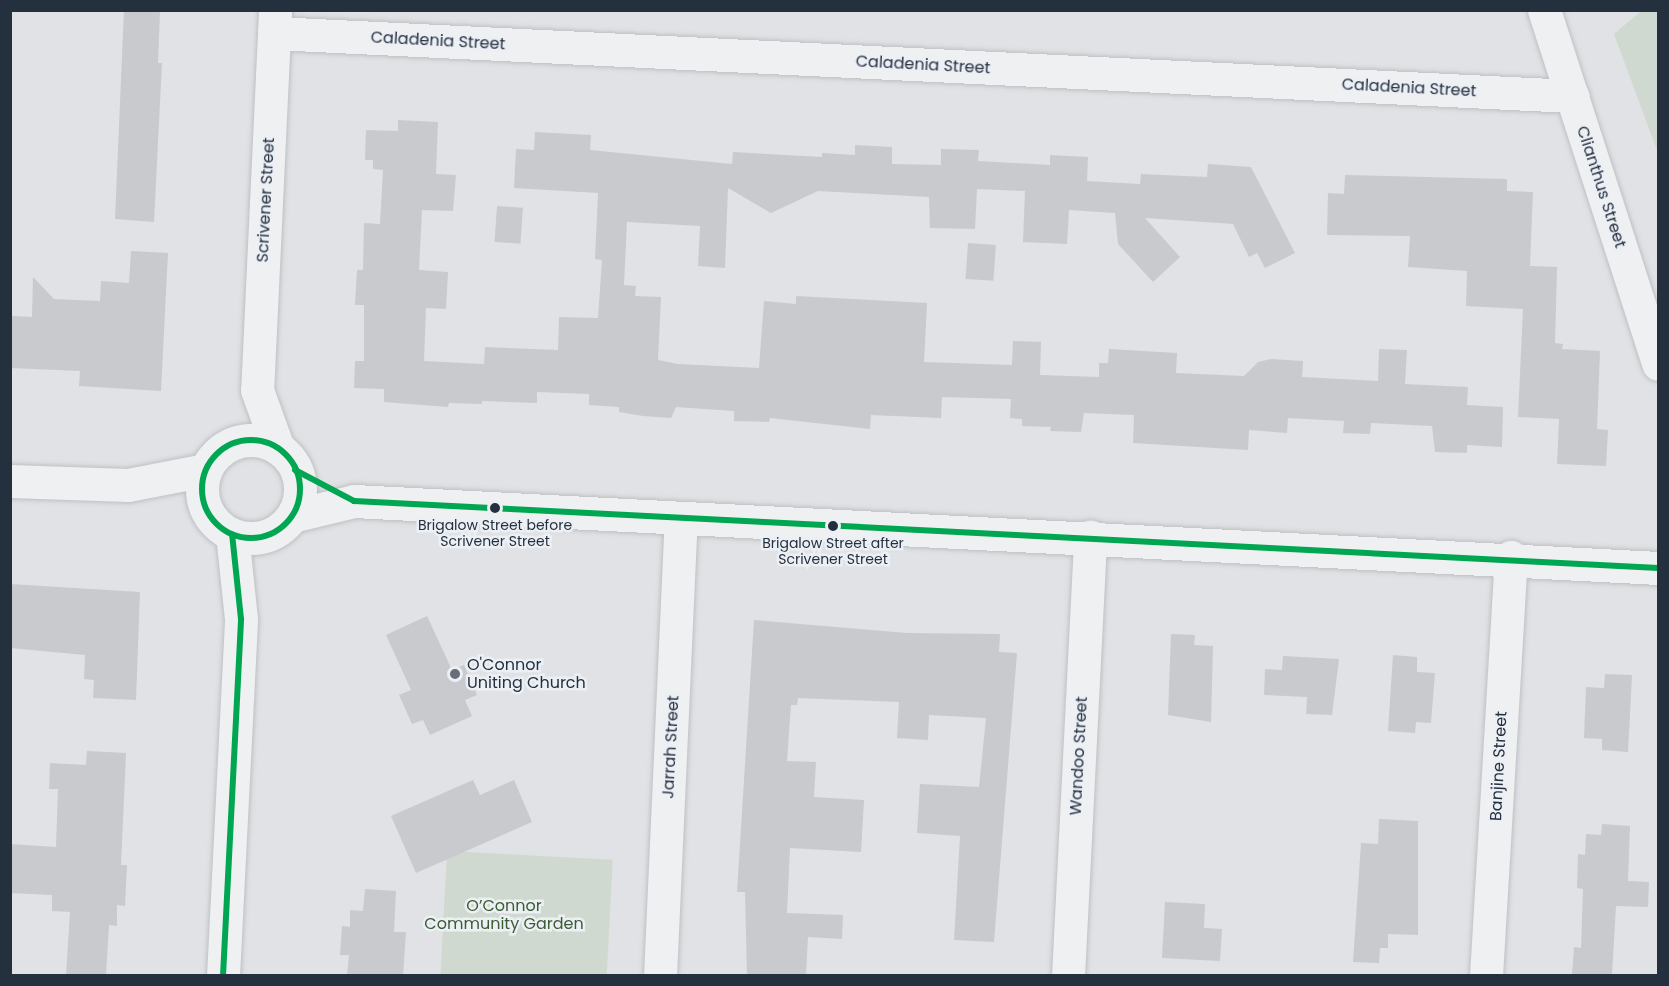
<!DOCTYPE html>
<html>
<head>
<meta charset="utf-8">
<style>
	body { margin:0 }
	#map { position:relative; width:1669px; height:986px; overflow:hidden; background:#e0e2e5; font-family:Poppins,sans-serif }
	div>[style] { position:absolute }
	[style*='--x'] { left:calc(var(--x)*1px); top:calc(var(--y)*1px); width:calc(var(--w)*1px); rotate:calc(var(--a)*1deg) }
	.green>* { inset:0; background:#d0d9cf; transform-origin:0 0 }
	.building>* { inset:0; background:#c8cacd; transform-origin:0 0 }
	.roads { filter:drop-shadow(0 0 2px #bec0c3) drop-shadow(0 0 2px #bec0c3) }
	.minor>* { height:33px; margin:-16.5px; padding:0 16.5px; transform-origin:16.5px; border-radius:16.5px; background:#eef0f2 }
	.minor>.ring { margin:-16.5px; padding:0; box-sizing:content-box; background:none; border:33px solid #eef0f2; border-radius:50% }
	.bus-1>* { height:6px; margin:-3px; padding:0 3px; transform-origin:3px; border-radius:3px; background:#00a651 }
	.bus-1>.ring { margin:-3px; padding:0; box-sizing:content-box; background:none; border:6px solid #00a651; border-radius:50% }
	.dots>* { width:16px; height:16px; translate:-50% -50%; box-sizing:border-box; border:3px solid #ecf0f5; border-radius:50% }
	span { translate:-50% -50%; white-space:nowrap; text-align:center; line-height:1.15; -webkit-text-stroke:5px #ecf0f5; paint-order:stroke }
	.bus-label { font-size:14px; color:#25303f }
	.street-label { font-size:16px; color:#25303f }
	.poi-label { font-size:16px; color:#25303f }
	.left { translate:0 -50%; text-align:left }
	.park-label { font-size:16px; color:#3b5c32 }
	.frame { position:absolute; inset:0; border:12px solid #25303f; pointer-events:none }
</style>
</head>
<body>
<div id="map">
	<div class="green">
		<i style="clip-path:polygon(1641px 11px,1658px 11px,1658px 153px,1614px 34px)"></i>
		<i style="left:447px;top:851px;width:166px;height:125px;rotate:3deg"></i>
	</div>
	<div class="building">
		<i style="clip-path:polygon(124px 10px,160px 10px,158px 63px,162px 63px,154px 222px,115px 219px)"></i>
		<i style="clip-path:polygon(398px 120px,438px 122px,436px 174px,456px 175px,453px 211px,422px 210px,419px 270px,448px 272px,446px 309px,426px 308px,424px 361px,484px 364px,485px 347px,558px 350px,559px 317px,598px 318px,602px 260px,595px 259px,598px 193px,514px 188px,516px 149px,534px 150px,535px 132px,591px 135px,590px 150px,732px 164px,733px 152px,822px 157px,822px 153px,855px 155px,855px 145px,892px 147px,892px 164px,941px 165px,941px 149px,979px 150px,978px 161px,1050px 165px,1050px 155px,1088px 157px,1087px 181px,1140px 184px,1141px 174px,1207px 177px,1208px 164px,1251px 167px,1295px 253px,1265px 268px,1257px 253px,1249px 257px,1233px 224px,1145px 218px,1180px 257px,1153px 282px,1118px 244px,1115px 213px,1069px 210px,1067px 244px,1023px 242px,1025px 191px,977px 189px,975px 229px,930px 228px,929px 197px,818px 191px,771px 213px,728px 188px,725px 268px,698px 266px,700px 226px,627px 222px,624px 285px,636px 286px,635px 296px,661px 297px,658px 360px,678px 364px,759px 368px,764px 301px,796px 304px,796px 296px,927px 303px,924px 362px,1012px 365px,1013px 341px,1041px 342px,1040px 375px,1099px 377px,1099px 363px,1108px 363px,1109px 349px,1177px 353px,1176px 373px,1244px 376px,1258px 362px,1271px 359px,1303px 361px,1302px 377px,1378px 381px,1379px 349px,1407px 350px,1405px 384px,1468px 387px,1467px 405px,1503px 407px,1502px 447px,1467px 445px,1467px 453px,1435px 452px,1432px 426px,1371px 423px,1370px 434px,1343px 433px,1344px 421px,1288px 418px,1287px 433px,1249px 430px,1248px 450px,1133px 443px,1134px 415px,1084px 413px,1081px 432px,1050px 431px,1051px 427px,1022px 426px,1022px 419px,1010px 418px,1011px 399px,942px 397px,941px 418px,871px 415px,870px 429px,770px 418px,769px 422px,734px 421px,734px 411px,676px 407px,671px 418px,643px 416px,619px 412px,619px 407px,589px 405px,589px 394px,537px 392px,537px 403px,482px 401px,482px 404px,449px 403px,448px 407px,384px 402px,384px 389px,354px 388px,355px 361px,364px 361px,364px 305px,355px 305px,357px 270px,363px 270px,364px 223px,380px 224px,383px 170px,373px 169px,373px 160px,365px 160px,366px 130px,398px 131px)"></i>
		<i style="clip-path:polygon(1345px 175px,1507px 179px,1507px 191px,1533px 192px,1530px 266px,1557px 267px,1555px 343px,1563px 344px,1562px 349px,1600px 351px,1597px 429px,1608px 430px,1606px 466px,1557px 464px,1559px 419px,1518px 417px,1523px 309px,1466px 306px,1467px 271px,1408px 267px,1410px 236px,1327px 235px,1328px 193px,1344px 194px)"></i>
		<i style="left:497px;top:206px;width:26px;height:36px;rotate:4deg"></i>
		<i style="left:968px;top:243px;width:28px;height:36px;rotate:4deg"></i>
		<i style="clip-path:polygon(131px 251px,168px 253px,161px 391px,79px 386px,80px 371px,10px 368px,12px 316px,32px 317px,33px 277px,54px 299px,100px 301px,101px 281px,129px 283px)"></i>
		<i style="clip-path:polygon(10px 584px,140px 592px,136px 700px,93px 698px,94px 680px,84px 679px,85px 655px,10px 648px)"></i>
		<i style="clip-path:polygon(427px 616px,452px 670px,464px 665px,477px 695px,465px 700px,472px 716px,430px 735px,423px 720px,412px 724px,399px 695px,411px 690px,386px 635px)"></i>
		<i style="clip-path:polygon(754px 620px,907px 633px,1000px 634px,999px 652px,1017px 653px,994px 942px,954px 940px,960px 836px,917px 833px,920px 784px,979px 787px,986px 718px,929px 715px,928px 740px,897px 738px,899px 702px,798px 698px,797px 705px,791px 705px,787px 761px,816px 762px,814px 797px,864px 800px,861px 852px,790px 848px,787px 913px,843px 915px,842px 939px,808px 937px,806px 975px,747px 975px,745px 892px,737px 892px)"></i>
		<i style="clip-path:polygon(1171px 634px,1195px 635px,1194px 645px,1213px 646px,1211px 722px,1168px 715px)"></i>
		<i style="clip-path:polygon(1393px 655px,1417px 657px,1417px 672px,1435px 673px,1431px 723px,1416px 722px,1415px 733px,1388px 731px)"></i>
		<i style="clip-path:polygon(1283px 656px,1339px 659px,1332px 715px,1306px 714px,1307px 697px,1264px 695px,1265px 669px,1282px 670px)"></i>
		<i style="clip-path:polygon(1605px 674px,1632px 675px,1628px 752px,1602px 750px,1602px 739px,1584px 738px,1586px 687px,1604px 688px)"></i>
		<i style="clip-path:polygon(87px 751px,126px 753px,121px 865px,127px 865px,125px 906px,117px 905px,117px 926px,109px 925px,106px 975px,66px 975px,70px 912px,52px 911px,52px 895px,10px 893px,10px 844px,56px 847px,58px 789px,49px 789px,50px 763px,86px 765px)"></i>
		<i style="clip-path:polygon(473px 780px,480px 795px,514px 780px,532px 822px,416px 873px,391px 816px)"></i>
		<i style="clip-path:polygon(1379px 819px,1418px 821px,1418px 935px,1388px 934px,1388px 948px,1380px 948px,1379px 963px,1353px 962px,1361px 843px,1378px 844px)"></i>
		<i style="clip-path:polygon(1602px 824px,1630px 826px,1628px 881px,1649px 882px,1648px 907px,1616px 906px,1612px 975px,1572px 975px,1574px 947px,1581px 948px,1583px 889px,1577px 888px,1578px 854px,1585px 855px,1586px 834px,1601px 835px)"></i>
		<i style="clip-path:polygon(365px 889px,396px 891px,394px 932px,406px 932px,403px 975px,347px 975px,349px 955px,340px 955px,342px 926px,350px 927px,350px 910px,363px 911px)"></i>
		<i style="clip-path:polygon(1165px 902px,1205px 904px,1204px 928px,1222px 929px,1220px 961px,1162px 958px)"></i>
	</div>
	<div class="roads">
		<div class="minor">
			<i style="--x:1544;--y:10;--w:372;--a:72.1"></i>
			<i style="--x:275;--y:12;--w:378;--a:92.7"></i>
			<i style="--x:257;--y:390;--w:62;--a:70.1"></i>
			<i style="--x:274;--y:33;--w:1300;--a:2.78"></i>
			<i class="ring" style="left:202px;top:440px;width:65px;height:65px"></i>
			<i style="--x:10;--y:481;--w:118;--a:1.9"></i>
			<i style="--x:128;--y:485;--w:79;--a:-10.9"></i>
			<i style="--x:292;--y:516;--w:64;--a:-13.6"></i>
			<i style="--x:354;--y:501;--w:1306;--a:2.94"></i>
			<i style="--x:223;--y:976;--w:357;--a:-87.1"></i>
			<i style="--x:241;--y:619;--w:85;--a:-96"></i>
			<i style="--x:660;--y:976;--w:458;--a:-87.4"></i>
			<i style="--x:1068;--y:976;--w:440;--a:-87.1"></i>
			<i style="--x:1486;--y:976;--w:420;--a:-86.6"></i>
		</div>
	</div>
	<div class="bus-1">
		<i class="ring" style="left:202px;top:440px;width:92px;height:92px"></i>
		<i style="--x:295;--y:470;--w:67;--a:27.7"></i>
		<i style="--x:354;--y:501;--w:1306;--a:2.94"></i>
		<i style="--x:223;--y:976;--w:357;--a:-87.1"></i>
		<i style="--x:241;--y:619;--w:85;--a:-96"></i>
	</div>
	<div class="dots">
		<i style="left:495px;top:508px;background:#25303f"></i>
		<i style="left:833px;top:526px;background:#25303f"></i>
		<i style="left:455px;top:674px;background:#666e79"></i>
	</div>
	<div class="bus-label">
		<span style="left:495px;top:533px">Brigalow Street before<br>Scrivener Street</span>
		<span style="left:833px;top:551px">Brigalow Street after<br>Scrivener Street</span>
	</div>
	<div class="street-label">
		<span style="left:438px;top:41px;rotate:3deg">Caladenia Street</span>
		<span style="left:923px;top:65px;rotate:3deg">Caladenia Street</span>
		<span style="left:1409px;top:88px;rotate:3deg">Caladenia Street</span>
		<span style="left:1601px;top:187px;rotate:72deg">Clianthus Street</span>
		<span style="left:266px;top:200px;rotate:-87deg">Scrivener Street</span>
		<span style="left:671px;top:747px;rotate:-87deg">Jarrah Street</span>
		<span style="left:1079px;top:756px;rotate:-87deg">Wandoo Street</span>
		<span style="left:1499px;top:766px;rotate:-87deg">Banjine Street</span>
	</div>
	<div class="poi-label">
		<span class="left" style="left:467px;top:674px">O'Connor<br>Uniting Church</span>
	</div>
	<div class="park-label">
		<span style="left:504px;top:915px">O’Connor<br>Community Garden</span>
	</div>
	<div class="frame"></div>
</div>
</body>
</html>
